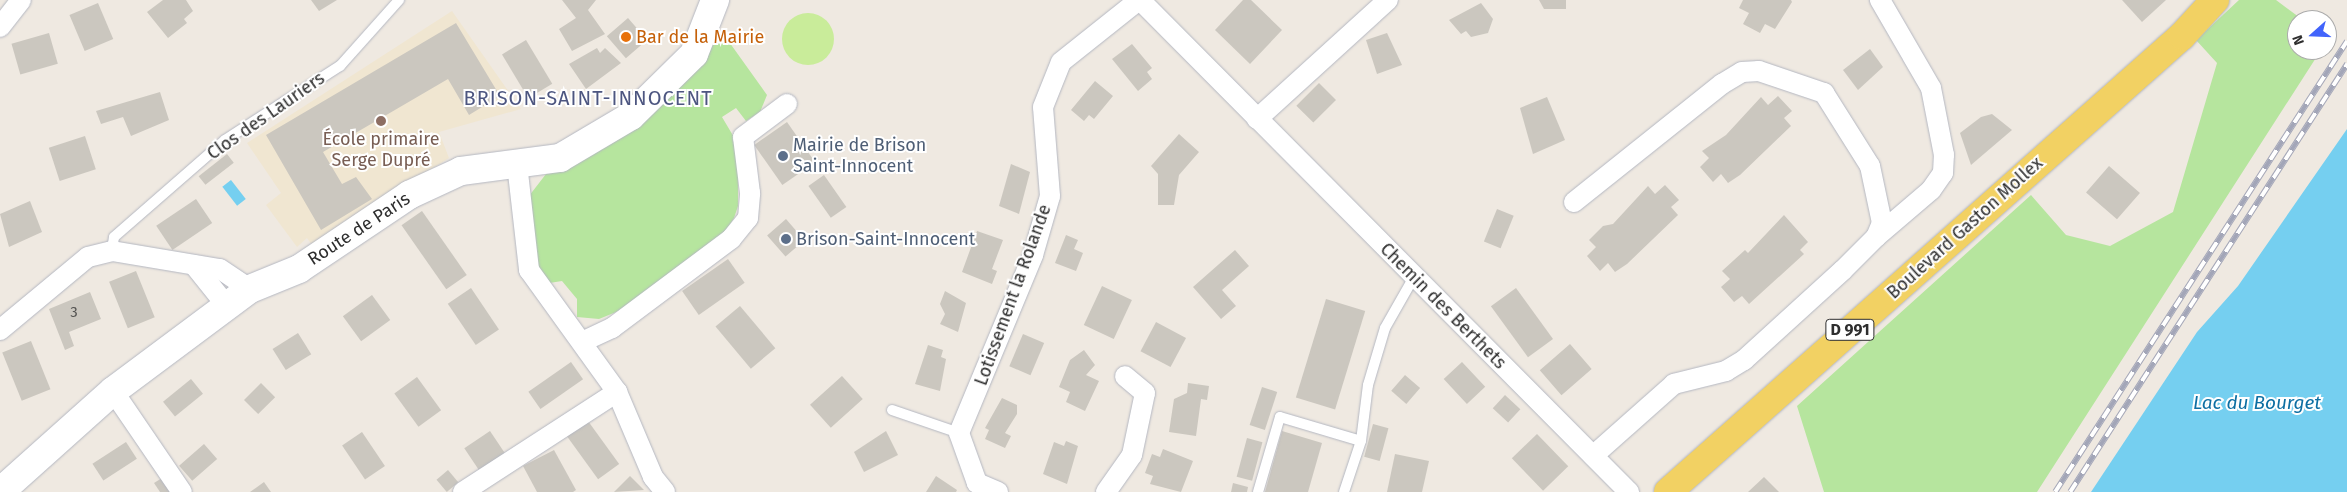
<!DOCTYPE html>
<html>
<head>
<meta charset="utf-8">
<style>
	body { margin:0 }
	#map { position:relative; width:2347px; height:492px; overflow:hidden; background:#efe9e1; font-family:"Fira Sans",sans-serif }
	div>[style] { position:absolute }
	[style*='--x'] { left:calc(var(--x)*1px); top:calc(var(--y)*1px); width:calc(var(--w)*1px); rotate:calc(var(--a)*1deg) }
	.education>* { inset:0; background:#f0e6d1 }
	.green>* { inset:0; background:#b6e59e }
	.pitch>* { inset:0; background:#c9ec9a }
	.round { border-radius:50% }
	.water>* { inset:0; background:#75cff0; transform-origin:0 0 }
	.building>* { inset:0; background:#cbc7bf; transform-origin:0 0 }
	.roads { filter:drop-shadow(0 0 1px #b4b7c1) drop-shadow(0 0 1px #b4b7c1) }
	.lane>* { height:10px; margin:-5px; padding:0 5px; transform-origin:5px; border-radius:5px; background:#fff }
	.street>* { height:20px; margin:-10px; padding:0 10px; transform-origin:10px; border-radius:10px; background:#fff }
	.secondary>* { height:28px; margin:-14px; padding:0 14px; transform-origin:14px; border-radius:14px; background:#fff }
	.primary>* { height:28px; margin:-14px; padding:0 14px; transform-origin:14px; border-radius:14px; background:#f2d163 }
	.rail>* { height:5.5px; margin-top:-2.75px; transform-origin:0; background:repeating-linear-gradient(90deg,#fff 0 11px,#a3a6b8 0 22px); box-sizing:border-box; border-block:1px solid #a3a6b8 }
	.dots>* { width:14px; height:14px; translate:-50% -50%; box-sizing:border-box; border:2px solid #fff; border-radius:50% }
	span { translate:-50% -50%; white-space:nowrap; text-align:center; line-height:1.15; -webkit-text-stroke:4px #fff; paint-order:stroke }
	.number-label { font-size:15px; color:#555452 }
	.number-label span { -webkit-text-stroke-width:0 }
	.shield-label span { padding:1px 4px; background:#fff; border:1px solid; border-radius:4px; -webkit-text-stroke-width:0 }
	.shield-label { font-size:16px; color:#2e2e2e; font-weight:700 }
	.food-label { font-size:18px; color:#c56008 }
	.left { translate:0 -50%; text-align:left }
	.street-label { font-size:18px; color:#2e2e2e }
	.education-label { font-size:18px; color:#785e54 }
	.service-label { font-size:18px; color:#4e5e75 }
	.water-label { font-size:19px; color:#0d6fa3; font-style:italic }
	.quarter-label { font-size:20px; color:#4d5680; letter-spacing:1px }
	.north { position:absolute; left:2287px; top:10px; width:50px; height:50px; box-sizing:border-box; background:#fff; border:1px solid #ababab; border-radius:50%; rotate:250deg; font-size:14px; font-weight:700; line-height:20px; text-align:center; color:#2e2e2e }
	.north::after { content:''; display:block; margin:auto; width:18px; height:22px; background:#4264fb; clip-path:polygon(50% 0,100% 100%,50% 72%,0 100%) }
</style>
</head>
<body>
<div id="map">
	<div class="education">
		<i style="clip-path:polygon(452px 11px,521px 109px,439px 132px,449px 158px,312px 245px,307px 238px,297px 247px,266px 205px,281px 193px,247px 143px)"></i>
	</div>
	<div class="green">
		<i style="clip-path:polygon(2239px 0,2276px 0,2303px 20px,2297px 20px,2297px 50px,2321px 50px,2037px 492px,1824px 492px,1797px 406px,2031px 195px,2066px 235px,2110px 246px,2173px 212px,2217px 63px,2196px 40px)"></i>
		<i style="clip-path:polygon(716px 34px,727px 39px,767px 95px,760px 112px,746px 121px,736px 108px,722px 117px,738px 144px,738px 206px,734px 218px,725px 232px,621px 310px,599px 319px,577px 317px,577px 299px,562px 281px,543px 284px,538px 277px,529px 196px,546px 174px)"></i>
	</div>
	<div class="pitch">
		<i class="round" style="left:782px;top:13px;width:52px;height:52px"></i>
	</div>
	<div class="water">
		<i style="clip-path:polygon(2347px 129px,2347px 492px,2091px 492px,2197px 332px,2238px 286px)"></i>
		<i style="left:231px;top:180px;width:24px;height:11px;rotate:52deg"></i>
	</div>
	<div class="building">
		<i style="clip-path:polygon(163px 0,186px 0,193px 11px,184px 19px,187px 23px,168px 38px,147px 12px)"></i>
		<i style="clip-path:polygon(311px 0,337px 0,319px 11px)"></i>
		<i style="clip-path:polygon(562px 0,596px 0,588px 10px,605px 34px,572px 51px,559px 29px,576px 18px)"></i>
		<i style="clip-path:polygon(1243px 0,1251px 0,1282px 30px,1250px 64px,1215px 30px)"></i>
		<i style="clip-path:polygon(1539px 0,1566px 0,1566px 9px,1544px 9px)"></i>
		<i style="clip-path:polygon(1743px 0,1791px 0,1792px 2px,1775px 29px,1765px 24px,1760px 33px,1743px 24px,1749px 13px,1739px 8px)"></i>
		<i style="clip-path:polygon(2122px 0,2166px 0,2142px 22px)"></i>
		<i style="left:98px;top:3px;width:39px;height:31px;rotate:67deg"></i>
		<i style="clip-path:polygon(1481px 3px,1493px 19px,1488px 33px,1471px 37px,1466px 31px,1461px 34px,1449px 20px)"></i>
		<i style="left:628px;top:18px;width:29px;height:28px;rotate:49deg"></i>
		<i style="clip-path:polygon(456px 23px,500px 96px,469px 115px,448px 79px,323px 152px,342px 184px,356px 177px,372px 199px,321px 230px,266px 135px)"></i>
		<i style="left:49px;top:33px;width:32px;height:39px;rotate:74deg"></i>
		<i style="clip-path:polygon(1387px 33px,1402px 65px,1377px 74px,1366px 40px)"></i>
		<i style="left:526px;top:40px;width:51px;height:28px;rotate:59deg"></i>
		<i style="clip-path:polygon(1132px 44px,1152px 68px,1147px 72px,1152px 79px,1138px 91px,1112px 59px)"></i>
		<i style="clip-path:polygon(597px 48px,600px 53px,605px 48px,621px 63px,586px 89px,569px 64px)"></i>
		<i style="clip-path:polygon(1870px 49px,1883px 67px,1858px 90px,1843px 70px)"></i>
		<i style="clip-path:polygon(1095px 81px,1113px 96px,1094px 119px,1089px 115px,1084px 121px,1071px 110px)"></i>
		<i style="left:1319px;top:83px;width:24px;height:32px;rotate:45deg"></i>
		<i style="clip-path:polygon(160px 92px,169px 120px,131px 136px,123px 117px,101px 124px,96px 111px)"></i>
		<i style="clip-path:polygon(1778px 96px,1792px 111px,1784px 118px,1791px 126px,1740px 175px,1728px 183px,1721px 174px,1713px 182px,1700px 167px,1709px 158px,1702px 151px,1726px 135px,1761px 97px,1768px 105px)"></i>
		<i style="clip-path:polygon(1547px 97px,1565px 140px,1533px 154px,1520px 108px)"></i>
		<i style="clip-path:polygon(1992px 114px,2012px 130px,1971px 165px,1960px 133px,1981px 117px)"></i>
		<i style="left:787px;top:122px;width:49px;height:40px;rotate:55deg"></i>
		<i style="clip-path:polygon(1179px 134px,1199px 152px,1179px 175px,1174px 205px,1158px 205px,1158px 174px,1151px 166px)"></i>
		<i style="left:85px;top:136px;width:35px;height:38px;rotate:72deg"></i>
		<i style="left:227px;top:154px;width:11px;height:36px;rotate:52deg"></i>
		<i style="clip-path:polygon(1011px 164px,1030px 172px,1019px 214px,999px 206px)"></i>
		<i style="left:2109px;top:166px;width:41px;height:35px;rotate:41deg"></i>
		<i style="left:824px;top:175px;width:39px;height:19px;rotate:55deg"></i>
		<i style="clip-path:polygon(1665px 185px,1679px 200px,1671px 207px,1678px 215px,1627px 264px,1615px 272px,1608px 263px,1600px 271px,1587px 256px,1596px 247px,1589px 240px,1603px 226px,1613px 224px,1648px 186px,1655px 194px)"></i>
		<i style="left:196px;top:199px;width:29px;height:48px;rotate:56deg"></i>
		<i style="clip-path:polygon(30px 201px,42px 232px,9px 247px,0 214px)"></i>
		<i style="left:1497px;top:209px;width:18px;height:35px;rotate:22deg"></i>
		<i style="left:422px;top:211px;width:78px;height:25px;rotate:55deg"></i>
		<i style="clip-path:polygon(1784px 215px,1808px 242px,1800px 250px,1804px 254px,1749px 304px,1742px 296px,1734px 302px,1721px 287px,1730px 279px,1722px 271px,1745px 250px,1748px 253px)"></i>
		<i style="left:786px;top:219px;width:28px;height:25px;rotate:49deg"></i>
		<i style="clip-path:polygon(977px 231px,1003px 240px,992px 269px,997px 271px,992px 284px,962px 272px)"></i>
		<i style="clip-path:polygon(1066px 235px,1078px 240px,1074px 249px,1083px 253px,1076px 271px,1055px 263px)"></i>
		<i style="clip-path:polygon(1235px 250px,1249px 266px,1222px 290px,1236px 306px,1221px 319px,1193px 287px)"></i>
		<i style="left:728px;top:259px;width:29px;height:56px;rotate:55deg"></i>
		<i style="left:136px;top:271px;width:50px;height:29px;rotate:68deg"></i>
		<i style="left:1102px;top:286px;width:33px;height:43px;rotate:25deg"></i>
		<i style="left:471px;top:288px;width:50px;height:28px;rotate:56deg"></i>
		<i style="left:1516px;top:288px;width:63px;height:31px;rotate:54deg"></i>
		<i style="clip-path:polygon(945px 291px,966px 303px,958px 332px,940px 324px,945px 314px,940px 304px)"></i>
		<i style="clip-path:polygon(90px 292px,101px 319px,69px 332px,74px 346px,65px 350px,49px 309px)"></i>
		<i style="left:372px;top:295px;width:31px;height:36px;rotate:54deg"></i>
		<i style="left:1326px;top:299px;width:41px;height:103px;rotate:17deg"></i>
		<i style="left:740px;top:306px;width:55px;height:32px;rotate:50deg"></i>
		<i style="left:1156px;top:322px;width:34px;height:33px;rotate:28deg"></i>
		<i style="left:298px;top:333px;width:25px;height:30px;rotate:58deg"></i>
		<i style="left:1023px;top:334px;width:23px;height:35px;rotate:23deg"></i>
		<i style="left:31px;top:341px;width:52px;height:31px;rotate:68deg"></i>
		<i style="left:1570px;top:344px;width:33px;height:40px;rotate:49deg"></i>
		<i style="clip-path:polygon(928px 345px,943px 350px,941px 357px,946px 359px,940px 391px,915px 384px)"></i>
		<i style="clip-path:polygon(1084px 350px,1095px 365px,1086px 375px,1099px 381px,1085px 411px,1066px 402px,1070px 392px,1059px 387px,1070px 360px)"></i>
		<i style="left:571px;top:362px;width:21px;height:52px;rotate:55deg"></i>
		<i style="left:1462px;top:362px;width:34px;height:25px;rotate:47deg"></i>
		<i style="left:1405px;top:375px;width:20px;height:21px;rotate:41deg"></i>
		<i style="left:842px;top:376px;width:31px;height:43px;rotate:48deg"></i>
		<i style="left:417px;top:377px;width:41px;height:28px;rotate:54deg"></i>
		<i style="left:191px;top:379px;width:19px;height:36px;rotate:51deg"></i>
		<i style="left:261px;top:383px;width:20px;height:24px;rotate:45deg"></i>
		<i style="clip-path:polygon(1188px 383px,1209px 386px,1207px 400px,1201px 399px,1196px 436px,1169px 432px,1174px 399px,1187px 393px)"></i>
		<i style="left:1262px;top:387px;width:16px;height:40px;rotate:18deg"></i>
		<i style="left:1505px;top:395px;width:21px;height:18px;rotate:43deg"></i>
		<i style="clip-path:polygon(1002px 398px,1017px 405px,1017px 414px,1005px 433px,1011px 436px,1005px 448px,985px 439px,989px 430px,985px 428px)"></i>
		<i style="left:588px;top:421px;width:53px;height:26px;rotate:54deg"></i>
		<i style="left:1373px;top:424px;width:16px;height:34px;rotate:15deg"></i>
		<i style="left:490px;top:431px;width:27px;height:31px;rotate:56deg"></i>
		<i style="clip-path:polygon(886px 431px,898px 455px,864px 472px,854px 452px)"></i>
		<i style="clip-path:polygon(1282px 431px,1322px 443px,1308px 492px,1265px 492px)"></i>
		<i style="left:362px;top:432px;width:41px;height:24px;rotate:56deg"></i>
		<i style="left:1537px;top:434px;width:45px;height:35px;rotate:46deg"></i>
		<i style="left:1247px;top:438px;width:16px;height:40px;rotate:15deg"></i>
		<i style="clip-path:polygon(1066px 441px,1078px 446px,1067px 484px,1043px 474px,1054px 442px,1064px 446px)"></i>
		<i style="left:126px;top:442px;width:20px;height:40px;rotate:57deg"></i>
		<i style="left:204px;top:444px;width:20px;height:33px;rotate:49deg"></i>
		<i style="clip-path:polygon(1163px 449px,1193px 461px,1181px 492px,1150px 484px,1153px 476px,1145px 473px,1152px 454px,1160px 457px)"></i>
		<i style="clip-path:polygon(554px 450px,576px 490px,573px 492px,537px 492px,523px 466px)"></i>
		<i style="clip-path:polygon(1395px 454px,1429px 461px,1422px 492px,1387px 492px)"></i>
		<i style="left:448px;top:470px;width:16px;height:15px;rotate:50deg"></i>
		<i style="clip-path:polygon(630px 476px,644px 490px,614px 492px)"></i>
		<i style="clip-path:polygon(936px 476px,957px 490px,956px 492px,926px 492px)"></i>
		<i style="clip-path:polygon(1764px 477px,1779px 492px,1748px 492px)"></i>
		<i style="clip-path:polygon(162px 478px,172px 492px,160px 492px,154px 483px)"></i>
		<i style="clip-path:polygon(264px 482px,271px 492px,250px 492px)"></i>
		<i style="clip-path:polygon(1233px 483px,1248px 487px,1247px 492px,1231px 492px)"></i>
	</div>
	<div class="roads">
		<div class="lane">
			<i style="--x:112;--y:251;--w:14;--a:-82"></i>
			<i style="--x:114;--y:237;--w:147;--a:-41.1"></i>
			<i style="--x:225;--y:140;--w:137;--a:-32.8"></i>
			<i style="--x:340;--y:66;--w:89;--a:-48.2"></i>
			<i style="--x:892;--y:410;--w:71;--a:18.9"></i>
			<i style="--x:1258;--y:492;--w:78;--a:-73.7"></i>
			<i style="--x:1280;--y:417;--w:84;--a:16.5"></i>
			<i style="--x:1344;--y:492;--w:54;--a:-71.6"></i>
			<i style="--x:1361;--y:441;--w:56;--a:-82.9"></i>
			<i style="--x:1368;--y:385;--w:59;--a:-73.4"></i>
			<i style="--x:1385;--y:328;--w:59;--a:-60.4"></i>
		</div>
		<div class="street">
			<i style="--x:1140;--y:0;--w:694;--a:45.18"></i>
			<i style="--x:0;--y:27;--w:34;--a:-52"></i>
			<i style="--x:1257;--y:119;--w:177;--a:-42.3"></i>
			<i style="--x:517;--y:164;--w:107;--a:83.5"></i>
			<i style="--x:529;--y:270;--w:150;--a:54.2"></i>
			<i style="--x:617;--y:392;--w:92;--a:67"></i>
			<i style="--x:653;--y:477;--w:19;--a:51"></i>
			<i style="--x:1574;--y:202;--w:189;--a:-38.6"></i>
			<i style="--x:1722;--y:84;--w:23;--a:-31"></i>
			<i style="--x:1742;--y:72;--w:17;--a:-3"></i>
			<i style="--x:1759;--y:71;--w:69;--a:18.7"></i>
			<i style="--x:1824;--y:93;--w:86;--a:57.8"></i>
			<i style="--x:1870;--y:166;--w:58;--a:78.1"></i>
			<i style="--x:1882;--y:223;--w:15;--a:113"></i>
			<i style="--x:1876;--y:237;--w:47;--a:135"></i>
			<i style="--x:1843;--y:270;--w:134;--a:137.7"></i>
			<i style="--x:1744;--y:360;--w:21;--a:149"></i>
			<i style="--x:1726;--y:371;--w:54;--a:166"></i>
			<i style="--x:1674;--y:384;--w:108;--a:138.4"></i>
			<i style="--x:1876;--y:237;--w:72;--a:-40.5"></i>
			<i style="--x:1931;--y:190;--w:21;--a:-55"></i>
			<i style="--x:1943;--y:173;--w:18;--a:-87"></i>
			<i style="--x:1944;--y:155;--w:68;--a:-101"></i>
			<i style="--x:1931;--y:88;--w:102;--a:-120.1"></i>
			<i style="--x:194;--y:265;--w:51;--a:51.3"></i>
			<i style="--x:0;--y:330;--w:114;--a:-39.7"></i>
			<i style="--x:88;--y:257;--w:25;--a:-14"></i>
			<i style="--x:112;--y:251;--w:109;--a:9.5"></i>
			<i style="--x:220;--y:269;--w:36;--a:34"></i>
			<i style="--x:584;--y:341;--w:31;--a:-25"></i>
			<i style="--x:612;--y:328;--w:149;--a:-36.8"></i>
			<i style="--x:731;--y:239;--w:27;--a:-51"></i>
			<i style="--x:748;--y:218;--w:25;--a:-85"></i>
			<i style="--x:750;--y:193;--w:56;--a:-97.1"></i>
			<i style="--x:743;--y:137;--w:55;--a:-36.9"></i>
			<i style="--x:113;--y:391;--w:122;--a:55.7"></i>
			<i style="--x:463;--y:492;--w:184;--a:-33"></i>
			<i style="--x:998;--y:492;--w:23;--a:-157"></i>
			<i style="--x:977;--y:483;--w:53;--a:-109.8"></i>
			<i style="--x:959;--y:433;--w:193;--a:-67.4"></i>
			<i style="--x:1033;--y:255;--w:61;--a:-73.9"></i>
			<i style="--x:1050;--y:196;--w:89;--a:-94.5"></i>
			<i style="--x:1043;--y:107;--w:48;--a:-68.2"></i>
			<i style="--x:1061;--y:62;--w:100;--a:-38.5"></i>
			<i style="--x:1106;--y:492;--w:45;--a:-54.9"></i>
			<i style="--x:1132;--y:455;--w:63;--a:-78.2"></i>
			<i style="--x:1145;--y:393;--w:26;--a:-140"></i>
		</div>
		<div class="secondary">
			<i style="--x:0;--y:492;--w:152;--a:-41.8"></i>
			<i style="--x:113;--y:391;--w:171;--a:-36.7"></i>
			<i style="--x:250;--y:289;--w:53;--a:-22.2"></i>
			<i style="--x:299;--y:269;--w:133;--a:-33.9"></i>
			<i style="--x:409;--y:195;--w:57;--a:-24.8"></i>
			<i style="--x:461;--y:171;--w:100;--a:-7.5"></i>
			<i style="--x:560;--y:158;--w:82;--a:-30.6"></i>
			<i style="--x:631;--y:116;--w:88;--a:-44.5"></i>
			<i style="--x:694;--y:54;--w:58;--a:-68.7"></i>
		</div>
		<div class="primary">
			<i style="--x:1668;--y:492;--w:687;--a:-41.58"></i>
			<i style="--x:2182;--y:36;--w:49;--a:-47.5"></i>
		</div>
	</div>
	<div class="rail">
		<i style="--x:2055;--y:492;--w:537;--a:-57.08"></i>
		<i style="--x:2070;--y:492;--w:510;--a:-57.09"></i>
	</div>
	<div class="dots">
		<i style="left:626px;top:37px;background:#e8710a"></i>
		<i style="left:381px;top:121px;background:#8d6e63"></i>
		<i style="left:783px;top:156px;background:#5c6f8a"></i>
		<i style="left:786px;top:239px;background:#5c6f8a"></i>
	</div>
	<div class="number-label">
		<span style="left:74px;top:313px">3</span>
	</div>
	<div class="shield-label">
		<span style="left:1850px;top:330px">D 991</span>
	</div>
	<div class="food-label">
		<span class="left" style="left:636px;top:37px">Bar de la Mairie</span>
	</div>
	<div class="street-label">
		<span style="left:266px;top:116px;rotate:-35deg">Clos des Lauriers</span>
		<span style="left:1965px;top:228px;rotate:-42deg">Boulevard Gaston Mollex</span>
		<span style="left:359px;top:229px;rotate:-33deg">Route de Paris</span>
		<span style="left:1013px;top:295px;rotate:-70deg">Lotissement la Rolande</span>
		<span style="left:1443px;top:306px;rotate:45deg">Chemin des Berthets</span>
	</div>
	<div class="education-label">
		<span style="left:381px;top:150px">École primaire<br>Serge Dupré</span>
	</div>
	<div class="service-label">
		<span class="left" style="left:793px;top:156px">Mairie de Brison<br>Saint-Innocent</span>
		<span class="left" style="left:796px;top:239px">Brison-Saint-Innocent</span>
	</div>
	<div class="water-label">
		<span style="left:2257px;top:403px">Lac du Bourget</span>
	</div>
	<div class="quarter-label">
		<span style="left:588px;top:98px">BRISON-SAINT-INNOCENT</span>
	</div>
	<div class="north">N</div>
</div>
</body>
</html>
